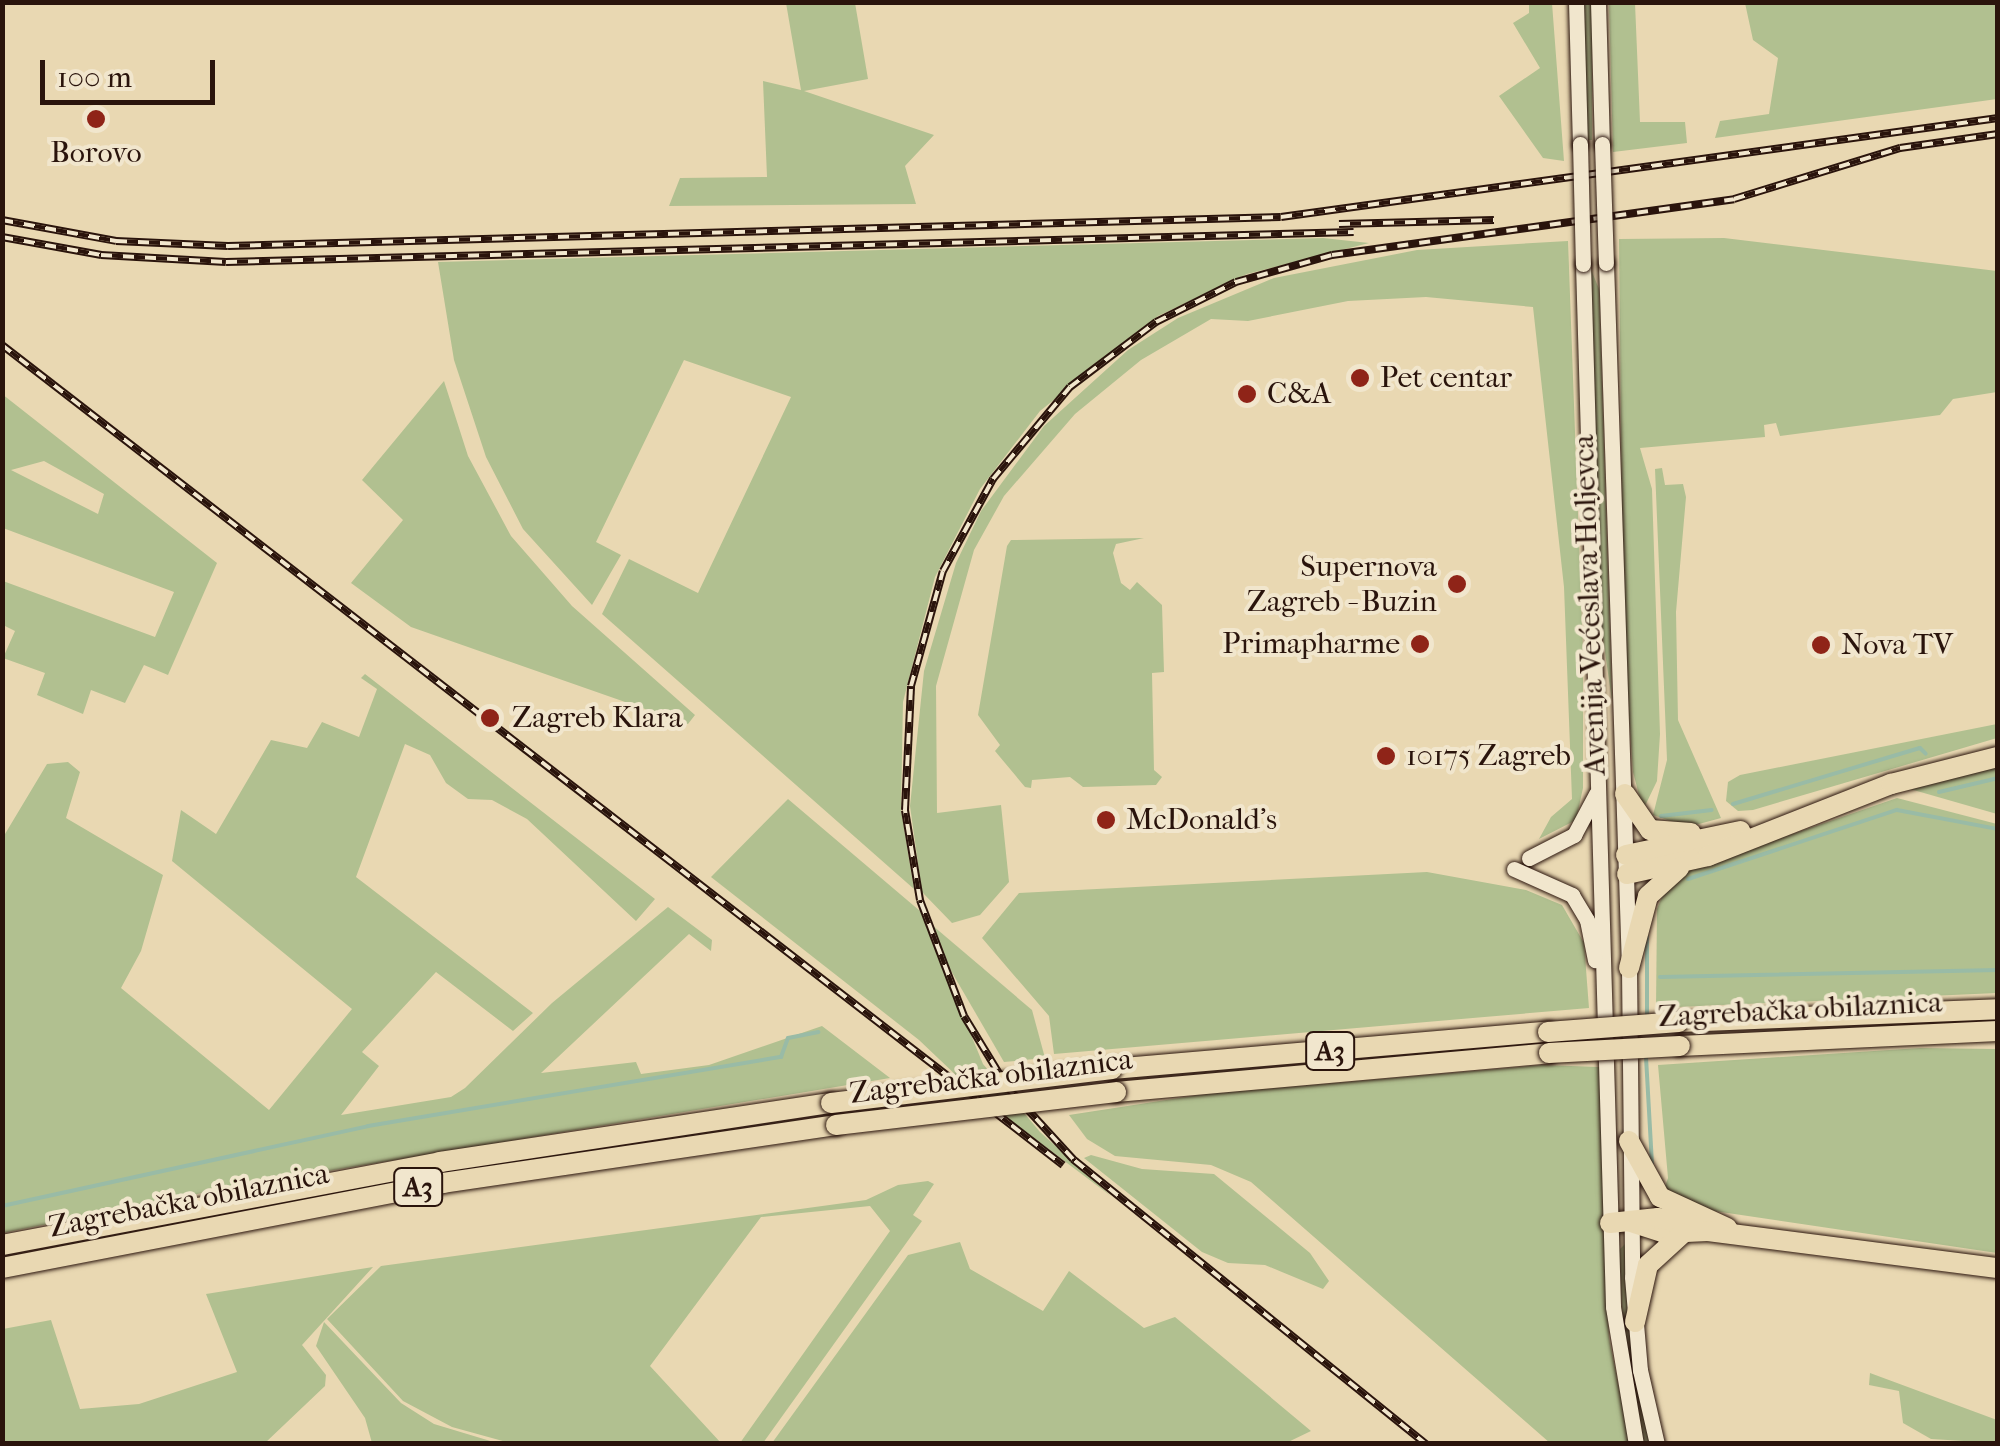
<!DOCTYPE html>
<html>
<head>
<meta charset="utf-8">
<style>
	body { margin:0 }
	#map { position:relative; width:2000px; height:1446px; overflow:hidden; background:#e9d8b2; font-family:"IM FELL French Canon",serif }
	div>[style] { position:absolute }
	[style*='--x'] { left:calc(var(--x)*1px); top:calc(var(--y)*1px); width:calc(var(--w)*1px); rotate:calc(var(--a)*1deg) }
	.green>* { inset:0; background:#b1c090 }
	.stream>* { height:4px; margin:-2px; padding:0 2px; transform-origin:2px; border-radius:2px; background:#99bba6 }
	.roads { filter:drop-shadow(0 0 2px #2a140c) drop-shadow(0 0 2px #2a140c) }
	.secondary>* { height:15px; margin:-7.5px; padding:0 7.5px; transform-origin:7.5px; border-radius:7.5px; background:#f1e6cd }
	.motorway>* { height:20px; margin:-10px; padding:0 10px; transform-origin:10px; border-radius:10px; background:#e9d8b2 }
	.rail>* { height:8px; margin-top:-4px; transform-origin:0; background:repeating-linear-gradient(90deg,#f1e6cd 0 11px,#2a140c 0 22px); box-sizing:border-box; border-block:2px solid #2a140c }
	.bridges { filter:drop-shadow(0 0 2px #2a140c) drop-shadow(0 0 2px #2a140c) }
	.secondary-bridge>* { height:15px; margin:-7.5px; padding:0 7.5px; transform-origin:7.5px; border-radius:7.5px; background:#f1e6cd }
	.motorway-bridge>* { height:20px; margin:-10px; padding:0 10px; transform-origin:10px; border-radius:10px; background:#e9d8b2 }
	.dots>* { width:28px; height:28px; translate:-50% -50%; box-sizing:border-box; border:5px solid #f1e6cd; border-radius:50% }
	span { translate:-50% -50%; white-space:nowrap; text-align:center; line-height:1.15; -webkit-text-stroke:8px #f1e6cd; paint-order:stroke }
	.shield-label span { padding:2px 8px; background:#f1e6cd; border:2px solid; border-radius:8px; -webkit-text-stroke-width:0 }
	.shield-label { font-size:28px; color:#2a140c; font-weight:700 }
	.poi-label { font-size:30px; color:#2a140c }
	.left { translate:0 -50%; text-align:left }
	.right { translate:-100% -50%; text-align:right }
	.street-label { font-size:30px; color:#2a140c }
	.frame { position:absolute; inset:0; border:5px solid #2a140c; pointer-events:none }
	.scale { position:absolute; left:40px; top:60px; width:175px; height:45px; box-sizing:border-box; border:5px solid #2a140c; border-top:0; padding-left:12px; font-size:30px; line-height:35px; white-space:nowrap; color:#2a140c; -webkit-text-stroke:8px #f1e6cd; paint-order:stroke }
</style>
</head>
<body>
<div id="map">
	<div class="green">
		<i style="clip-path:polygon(786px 3px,855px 3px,868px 79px,804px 91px,934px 135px,905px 166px,916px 204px,669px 206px,680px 178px,767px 177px,763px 81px,801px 90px)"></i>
		<i style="clip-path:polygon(1529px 3px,1552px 3px,1564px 161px,1543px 158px,1499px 96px,1540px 68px,1513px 23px,1529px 13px)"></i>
		<i style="clip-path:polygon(1582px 3px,1592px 3px,1592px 140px,1586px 140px)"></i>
		<i style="clip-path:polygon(1609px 3px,1635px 3px,1640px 122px,1685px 122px,1687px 143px,1613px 152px)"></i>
		<i style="clip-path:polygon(1745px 3px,1997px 3px,1997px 99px,1715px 138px,1720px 121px,1769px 114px,1778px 58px,1753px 40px)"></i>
		<i style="clip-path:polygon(1323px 238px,1369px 243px,1247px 274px,1158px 316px,1040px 411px,980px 489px,935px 577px,903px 702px,901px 810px,914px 889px,602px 614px,629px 559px,698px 593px,791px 397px,684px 360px,596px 542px,621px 555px,592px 605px,523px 529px,486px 457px,454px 360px,438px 262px)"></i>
		<i style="clip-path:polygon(1724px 238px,1997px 271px,1997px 392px,1953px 399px,1940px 415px,1780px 436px,1776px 423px,1764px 425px,1765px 437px,1640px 448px,1652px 489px,1660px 734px,1657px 781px,1643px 810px,1633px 772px,1623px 627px,1619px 239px)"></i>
		<i style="clip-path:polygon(1568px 241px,1583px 650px,1583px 788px,1576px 820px,1539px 839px,1551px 817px,1572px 799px,1564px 587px,1533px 307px,1426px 297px,1348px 301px,1248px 321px,1211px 319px,1141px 360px,1075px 414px,1004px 496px,974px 550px,936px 686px,937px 813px,1001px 805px,1009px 882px,980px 915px,952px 923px,922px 892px,910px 806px,924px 671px,956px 563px,981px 511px,1044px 426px,1128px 350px,1178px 318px,1274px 278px,1417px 250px)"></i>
		<i style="clip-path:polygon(1590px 267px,1599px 289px,1616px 827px,1612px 701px,1601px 624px)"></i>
		<i style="clip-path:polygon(444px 381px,468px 456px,511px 536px,572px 606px,695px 715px,688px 724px,411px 627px,351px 583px,403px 520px,362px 480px)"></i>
		<i style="clip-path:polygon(evenodd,2px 394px,217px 563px,168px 675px,144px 665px,125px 703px,91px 690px,83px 714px,37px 695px,45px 673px,3px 658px,15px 631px,3px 625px,3px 581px,155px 637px,174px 592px,3px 528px,2px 394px,44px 461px,104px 494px,98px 514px,11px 470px,44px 461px)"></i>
		<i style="clip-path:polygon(1662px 468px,1665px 485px,1683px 484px,1686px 497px,1676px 612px,1678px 720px,1721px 818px,1688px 827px,1653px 815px,1667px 760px,1655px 469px)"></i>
		<i style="clip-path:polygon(1144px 538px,1116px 544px,1113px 553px,1121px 583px,1130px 590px,1137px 582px,1162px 605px,1164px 672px,1152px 673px,1154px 770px,1162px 777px,1156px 785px,1083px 787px,1070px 777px,1032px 780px,1031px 788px,1025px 787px,995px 751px,1000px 745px,978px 715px,1007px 546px,1011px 540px)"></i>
		<i style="clip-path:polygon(365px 674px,655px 899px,636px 921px,527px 819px,492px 800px,468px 799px,446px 783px,430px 755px,405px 744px,356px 877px,533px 1013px,513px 1031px,436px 972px,362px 1052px,379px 1066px,341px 1115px,451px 1097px,465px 1088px,552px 1003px,668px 907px,712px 940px,711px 951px,689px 934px,541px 1073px,636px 1062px,641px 1074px,709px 1065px,822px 1026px,890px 1078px,232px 1187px,3px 1233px,2px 839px,47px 764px,68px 762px,80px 772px,66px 818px,163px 875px,141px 951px,121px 988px,269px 1110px,352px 1009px,172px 861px,181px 810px,216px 834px,271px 740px,307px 748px,322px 722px,359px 737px,377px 689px,361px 678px)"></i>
		<i style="clip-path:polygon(1997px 724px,1997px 738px,1753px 810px,1738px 811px,1726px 801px,1728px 782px,1740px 775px)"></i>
		<i style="clip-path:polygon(1997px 765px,1997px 814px,1910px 789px)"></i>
		<i style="clip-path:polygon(1897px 798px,1997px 824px,1997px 993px,1656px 1008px,1657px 909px,1667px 885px,1691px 869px)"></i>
		<i style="clip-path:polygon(788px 799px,920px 911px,983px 1064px,1040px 1132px,1111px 1196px,979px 1097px,919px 1040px,711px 877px)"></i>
		<i style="clip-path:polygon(1427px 872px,1526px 890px,1562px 905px,1584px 943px,1589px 1008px,1054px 1054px,1049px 1016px,982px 938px,1019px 893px)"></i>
		<i style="clip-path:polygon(932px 925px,1032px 1010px,1045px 1058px,1004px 1062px,943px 957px)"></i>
		<i style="clip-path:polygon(1920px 1048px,1997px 1049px,1997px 1253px,1694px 1208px,1663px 1192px,1668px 1178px,1658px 1065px)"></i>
		<i style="clip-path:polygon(1542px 1065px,1599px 1067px,1609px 1338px,1630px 1443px,1550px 1443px,1251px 1182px,1211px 1165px,1115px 1156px,1087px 1139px,1069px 1115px,1205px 1094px)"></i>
		<i style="clip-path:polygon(1091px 1155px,1142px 1169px,1214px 1174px,1310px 1253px,1329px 1281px,1323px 1289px,1265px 1265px,1228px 1263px,1202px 1252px,1084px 1158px)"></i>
		<i style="clip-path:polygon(928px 1181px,934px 1184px,913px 1215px,922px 1221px,763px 1443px,740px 1443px,890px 1231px,870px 1206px,761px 1217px,650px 1366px,721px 1443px,510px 1443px,452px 1427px,403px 1401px,327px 1319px,381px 1266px,866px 1200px,898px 1185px)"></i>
		<i style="clip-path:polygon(960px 1242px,970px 1269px,1043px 1311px,1069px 1271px,1144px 1328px,1175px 1317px,1311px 1431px,1284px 1444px,772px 1443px,908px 1255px)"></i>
		<i style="clip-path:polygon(1625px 1244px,1631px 1348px,1651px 1443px,1643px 1443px,1624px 1352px,1619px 1250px)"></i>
		<i style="clip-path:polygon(373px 1267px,302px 1345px,326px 1375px,325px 1386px,265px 1443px,3px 1443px,3px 1329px,51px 1320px,80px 1409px,139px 1404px,237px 1372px,206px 1294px)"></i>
		<i style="clip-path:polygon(324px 1322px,401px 1403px,434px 1424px,497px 1443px,372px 1443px,365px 1418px,316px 1346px)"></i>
		<i style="clip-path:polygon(1870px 1373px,1997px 1420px,1997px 1443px,1931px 1439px,1903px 1423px,1899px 1391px,1869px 1385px)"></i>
	</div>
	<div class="stream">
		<i style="--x:1939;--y:792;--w:61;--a:-13.3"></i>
		<i style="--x:1733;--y:804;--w:195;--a:-16.7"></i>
		<i style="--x:1920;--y:748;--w:8;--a:45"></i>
		<i style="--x:1661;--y:816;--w:51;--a:-6.7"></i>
		<i style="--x:1688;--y:879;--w:220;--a:-18.3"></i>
		<i style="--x:1897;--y:810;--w:103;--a:10.7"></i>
		<i style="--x:1647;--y:937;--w:81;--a:90"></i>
		<i style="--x:1660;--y:977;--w:338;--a:-1.2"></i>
		<i style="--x:1646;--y:1057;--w:106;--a:86.8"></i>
		<i style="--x:2;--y:1206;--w:375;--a:-12.3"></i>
		<i style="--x:368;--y:1126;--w:419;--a:-9.5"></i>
		<i style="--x:781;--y:1057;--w:20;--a:-70"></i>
		<i style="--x:788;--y:1038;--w:31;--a:-11"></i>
	</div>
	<div class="roads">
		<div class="secondary">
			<i style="--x:1576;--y:2;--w:142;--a:88.4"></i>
			<i style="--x:1598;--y:2;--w:142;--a:88.4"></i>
			<i style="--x:1606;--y:263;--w:705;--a:88.13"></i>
			<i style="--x:1629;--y:968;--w:309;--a:89.4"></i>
			<i style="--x:1632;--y:1277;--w:93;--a:85.1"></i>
			<i style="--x:1640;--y:1370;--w:76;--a:77.1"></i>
			<i style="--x:1583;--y:264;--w:1043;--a:88.35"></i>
			<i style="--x:1613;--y:1307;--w:139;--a:80.5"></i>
			<i style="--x:1529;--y:858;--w:51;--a:-27.1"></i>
			<i style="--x:1574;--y:835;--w:47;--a:-61.8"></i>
			<i style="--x:1514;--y:869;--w:64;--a:24.1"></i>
			<i style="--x:1572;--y:895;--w:29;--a:59"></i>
			<i style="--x:1587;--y:920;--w:41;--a:78.7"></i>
		</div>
		<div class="motorway">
			<i style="--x:1625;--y:794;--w:44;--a:55.2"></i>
			<i style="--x:1650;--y:830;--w:41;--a:4.2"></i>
			<i style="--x:1626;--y:855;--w:117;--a:-11.8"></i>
			<i style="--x:1627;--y:874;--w:83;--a:-12.5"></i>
			<i style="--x:1708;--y:856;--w:197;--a:-21.5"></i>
			<i style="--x:1891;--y:784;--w:110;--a:-14.2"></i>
			<i style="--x:1629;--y:968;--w:74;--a:-75.2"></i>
			<i style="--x:1648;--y:896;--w:42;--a:-42.1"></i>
			<i style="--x:1679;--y:1022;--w:319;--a:-2.3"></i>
			<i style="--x:1680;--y:1046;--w:318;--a:-2.7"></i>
			<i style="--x:1112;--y:1069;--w:438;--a:-4.9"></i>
			<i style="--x:1116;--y:1092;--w:435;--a:-5.1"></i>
			<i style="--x:1629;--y:1141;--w:64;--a:61"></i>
			<i style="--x:1660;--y:1197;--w:74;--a:24.8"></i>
			<i style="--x:1631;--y:1222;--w:35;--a:18"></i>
			<i style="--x:1664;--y:1233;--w:44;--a:-2.6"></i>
			<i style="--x:1708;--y:1231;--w:292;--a:7.3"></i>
			<i style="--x:1610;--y:1223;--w:48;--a:-5.9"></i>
			<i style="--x:1658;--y:1218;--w:35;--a:10"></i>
			<i style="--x:2;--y:1245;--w:446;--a:-10.7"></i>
			<i style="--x:440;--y:1162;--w:395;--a:-8.6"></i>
			<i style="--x:2;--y:1268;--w:449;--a:-10.9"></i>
			<i style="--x:443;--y:1183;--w:397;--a:-8.4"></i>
			<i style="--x:1635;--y:1322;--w:58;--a:-77.2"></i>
			<i style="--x:1648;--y:1265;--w:47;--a:-42.4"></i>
		</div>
	</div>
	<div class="rail">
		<i style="--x:2;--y:220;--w:116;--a:10.4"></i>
		<i style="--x:116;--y:241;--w:112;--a:2.6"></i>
		<i style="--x:228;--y:246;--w:1053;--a:-1.58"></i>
		<i style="--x:1281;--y:217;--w:724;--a:-7.86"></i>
		<i style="--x:1339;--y:224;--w:155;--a:-1.5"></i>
		<i style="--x:2;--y:237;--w:101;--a:10.3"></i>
		<i style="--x:101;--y:255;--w:125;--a:3.2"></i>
		<i style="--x:226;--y:262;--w:1128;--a:-1.52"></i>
		<i style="--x:2;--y:345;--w:1341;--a:37.7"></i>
		<i style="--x:1426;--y:1444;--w:454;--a:-141.1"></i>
		<i style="--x:1073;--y:1159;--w:96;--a:-132.5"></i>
		<i style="--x:1008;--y:1088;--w:84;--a:-121.4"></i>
		<i style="--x:964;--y:1016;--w:124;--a:-110.8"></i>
		<i style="--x:920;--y:900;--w:91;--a:-99.5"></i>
		<i style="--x:905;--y:810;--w:124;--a:-87.2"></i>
		<i style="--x:911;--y:686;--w:119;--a:-74.5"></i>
		<i style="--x:943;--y:571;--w:105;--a:-61.5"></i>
		<i style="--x:993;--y:479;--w:120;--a:-50.1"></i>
		<i style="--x:1070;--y:387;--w:108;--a:-37.1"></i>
		<i style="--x:1156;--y:322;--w:89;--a:-26.6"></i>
		<i style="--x:1236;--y:282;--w:100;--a:-15.7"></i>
		<i style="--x:1332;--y:255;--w:406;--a:-7.9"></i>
		<i style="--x:1734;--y:199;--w:174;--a:-17.1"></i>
		<i style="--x:1900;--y:148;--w:99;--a:-8.1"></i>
	</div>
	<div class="bridges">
		<div class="secondary-bridge">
			<i style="--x:1580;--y:144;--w:120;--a:88.6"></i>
			<i style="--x:1602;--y:144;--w:119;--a:88.1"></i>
		</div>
		<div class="motorway-bridge">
			<i style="--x:1548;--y:1032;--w:131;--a:-4.4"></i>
			<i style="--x:1549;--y:1053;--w:131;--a:-3.1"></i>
			<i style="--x:831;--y:1103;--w:283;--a:-6.9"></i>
			<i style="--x:836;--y:1125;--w:282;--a:-6.7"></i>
		</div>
	</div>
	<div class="dots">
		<i style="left:96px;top:119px;background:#8f2418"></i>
		<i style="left:1360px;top:378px;background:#8f2418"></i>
		<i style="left:1247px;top:394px;background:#8f2418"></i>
		<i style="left:1457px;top:584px;background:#8f2418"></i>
		<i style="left:1420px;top:644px;background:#8f2418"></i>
		<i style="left:1821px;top:645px;background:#8f2418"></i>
		<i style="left:490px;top:718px;background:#8f2418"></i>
		<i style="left:1386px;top:756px;background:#8f2418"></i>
		<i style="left:1106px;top:820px;background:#8f2418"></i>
	</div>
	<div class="shield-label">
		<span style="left:1330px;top:1051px">A3</span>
		<span style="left:418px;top:1187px">A3</span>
	</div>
	<div class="poi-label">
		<span style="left:96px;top:153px">Borovo</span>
		<span class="left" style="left:1380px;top:378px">Pet centar</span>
		<span class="left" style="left:1267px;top:394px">C&amp;A</span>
		<span class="right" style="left:1437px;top:584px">Supernova<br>Zagreb - Buzin</span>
		<span class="right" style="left:1400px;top:644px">Primapharme</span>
		<span class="left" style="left:1841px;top:645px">Nova TV</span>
		<span class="left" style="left:512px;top:718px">Zagreb Klara</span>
		<span class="left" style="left:1406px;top:756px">10175 Zagreb</span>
		<span class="left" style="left:1126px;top:820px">McDonald's</span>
	</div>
	<div class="street-label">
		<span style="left:1590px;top:605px;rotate:-92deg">Avenija Većeslava Holjevca</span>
		<span style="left:1800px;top:1010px;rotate:-3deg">Zagrebačka obilaznica</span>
		<span style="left:991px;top:1077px;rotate:-7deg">Zagrebačka obilaznica</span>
		<span style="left:189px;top:1201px;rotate:-11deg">Zagrebačka obilaznica</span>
	</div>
	<div class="frame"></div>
	<div class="scale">100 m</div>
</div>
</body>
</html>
